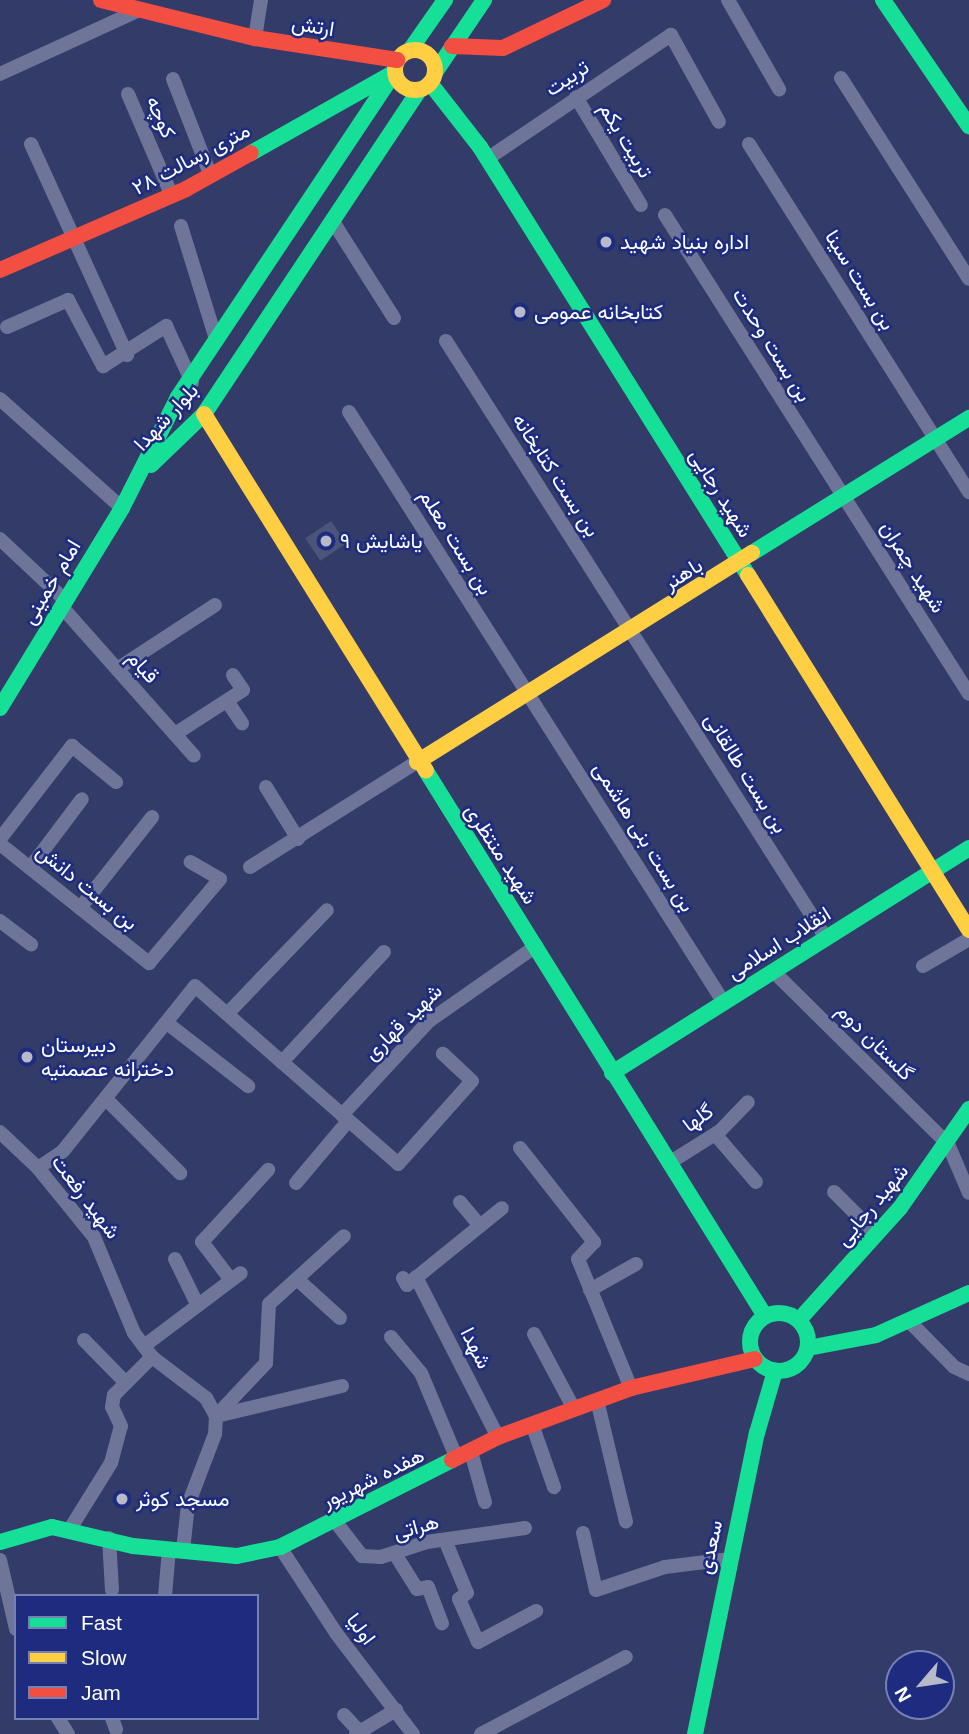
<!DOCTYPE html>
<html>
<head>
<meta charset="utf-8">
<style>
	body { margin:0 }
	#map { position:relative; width:969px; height:1734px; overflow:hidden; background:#333b69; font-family:Helvetica,Vazirmatn,sans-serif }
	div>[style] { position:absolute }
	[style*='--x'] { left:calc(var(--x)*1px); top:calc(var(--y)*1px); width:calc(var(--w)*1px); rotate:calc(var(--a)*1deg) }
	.building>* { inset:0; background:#4d5479; transform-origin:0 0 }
	.street>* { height:14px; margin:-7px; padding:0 7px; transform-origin:7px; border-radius:7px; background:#6e7598 }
	.fast>* { height:16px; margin:-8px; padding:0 8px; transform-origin:8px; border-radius:8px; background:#16e098 }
	.fast>.ring { margin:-8px; padding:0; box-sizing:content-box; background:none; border:16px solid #16e098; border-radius:50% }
	.slow>* { height:16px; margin:-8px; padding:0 8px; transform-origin:8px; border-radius:8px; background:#ffcf43 }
	.slow>.ring { margin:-8px; padding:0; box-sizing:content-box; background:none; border:16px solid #ffcf43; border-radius:50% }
	.jam>* { height:16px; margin:-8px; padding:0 8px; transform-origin:8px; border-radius:8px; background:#f24e42 }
	.dots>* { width:19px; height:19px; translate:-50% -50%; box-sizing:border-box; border:4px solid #1d2c7f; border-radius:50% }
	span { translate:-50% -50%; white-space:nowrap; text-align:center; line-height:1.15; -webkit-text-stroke:5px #1d2c7f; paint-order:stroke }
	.street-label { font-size:21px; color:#fff }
	.poi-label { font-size:21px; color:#fff }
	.left { translate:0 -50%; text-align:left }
	.legend { position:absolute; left:14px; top:1594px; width:245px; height:126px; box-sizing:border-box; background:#1d2c7f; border:2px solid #7780b2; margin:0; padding:9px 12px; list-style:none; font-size:21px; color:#fff }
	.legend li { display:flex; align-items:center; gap:14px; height:35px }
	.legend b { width:35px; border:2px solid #7780b2 }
	.north { position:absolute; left:885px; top:1650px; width:70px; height:70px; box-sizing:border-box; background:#1d2c7f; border:2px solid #7780b2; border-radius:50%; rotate:241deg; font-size:19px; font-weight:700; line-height:28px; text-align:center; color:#fff }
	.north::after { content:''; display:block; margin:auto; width:24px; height:32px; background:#b8baca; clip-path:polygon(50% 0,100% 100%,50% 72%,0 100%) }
</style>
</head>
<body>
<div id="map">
	<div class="building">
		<i style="left:331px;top:521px;width:27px;height:31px;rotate:56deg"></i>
	</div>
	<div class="street">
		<i style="--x:728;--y:0;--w:103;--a:60.2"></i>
		<i style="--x:255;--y:38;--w:38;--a:-81"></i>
		<i style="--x:0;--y:74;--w:153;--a:-24.7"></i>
		<i style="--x:841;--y:78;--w:238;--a:57.5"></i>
		<i style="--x:173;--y:79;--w:102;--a:68.7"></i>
		<i style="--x:128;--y:94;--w:111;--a:66.7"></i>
		<i style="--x:576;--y:97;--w:126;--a:59"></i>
		<i style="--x:31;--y:144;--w:232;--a:65.5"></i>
		<i style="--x:749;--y:144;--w:412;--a:57.7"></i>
		<i style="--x:487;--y:159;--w:222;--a:-34"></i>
		<i style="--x:671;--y:35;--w:99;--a:61.1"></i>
		<i style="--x:665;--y:215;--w:567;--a:57.6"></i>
		<i style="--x:332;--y:220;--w:116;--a:57.7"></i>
		<i style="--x:181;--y:226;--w:118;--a:72.8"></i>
		<i style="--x:7;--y:327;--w:67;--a:-23.9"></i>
		<i style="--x:68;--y:300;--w:75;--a:62.1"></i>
		<i style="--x:103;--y:366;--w:75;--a:-32.4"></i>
		<i style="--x:166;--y:326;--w:62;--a:65.1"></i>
		<i style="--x:446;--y:341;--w:708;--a:57.52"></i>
		<i style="--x:0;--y:399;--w:164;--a:41.8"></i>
		<i style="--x:349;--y:412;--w:700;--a:57.6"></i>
		<i style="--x:0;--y:539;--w:88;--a:43.2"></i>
		<i style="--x:61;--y:606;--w:200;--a:48.4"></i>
		<i style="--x:117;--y:669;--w:117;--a:-33.1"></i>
		<i style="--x:227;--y:701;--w:27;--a:56"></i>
		<i style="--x:175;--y:734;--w:81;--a:-32.9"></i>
		<i style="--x:243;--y:690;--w:18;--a:-124"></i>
		<i style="--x:266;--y:787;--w:61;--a:58.4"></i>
		<i style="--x:0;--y:839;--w:118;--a:-52.3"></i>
		<i style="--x:72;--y:746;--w:57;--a:39.3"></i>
		<i style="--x:0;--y:844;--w:191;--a:38.6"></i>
		<i style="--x:149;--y:963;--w:110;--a:-49.8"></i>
		<i style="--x:220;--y:879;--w:34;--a:-150"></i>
		<i style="--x:250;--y:867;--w:197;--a:-32.2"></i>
		<i style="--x:30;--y:868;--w:86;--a:-53"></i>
		<i style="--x:80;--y:908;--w:116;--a:-51.6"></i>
		<i style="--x:0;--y:921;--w:39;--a:37"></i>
		<i style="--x:923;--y:966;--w:53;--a:-30.4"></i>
		<i style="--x:773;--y:971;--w:246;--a:44.7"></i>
		<i style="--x:948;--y:1144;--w:53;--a:66.8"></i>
		<i style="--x:227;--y:1014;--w:144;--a:-46.1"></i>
		<i style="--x:167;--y:1023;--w:103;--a:37.9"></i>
		<i style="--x:282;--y:1062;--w:150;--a:-47.2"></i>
		<i style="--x:106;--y:1099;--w:105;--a:45"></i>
		<i style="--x:342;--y:1115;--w:128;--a:-47.2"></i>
		<i style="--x:429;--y:1021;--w:131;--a:-35"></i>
		<i style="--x:0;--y:1132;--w:52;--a:43.5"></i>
		<i style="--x:38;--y:1168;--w:89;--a:50.9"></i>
		<i style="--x:94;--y:1237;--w:104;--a:67.4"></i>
		<i style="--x:134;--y:1333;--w:30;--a:53"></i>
		<i style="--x:152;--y:1357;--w:68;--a:37.2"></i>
		<i style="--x:206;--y:1398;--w:21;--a:61"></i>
		<i style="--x:216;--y:1416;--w:18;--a:93"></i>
		<i style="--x:215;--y:1434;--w:76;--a:110.8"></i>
		<i style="--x:188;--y:1505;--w:45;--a:96.3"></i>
		<i style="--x:715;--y:1134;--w:63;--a:49.5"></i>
		<i style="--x:520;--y:1148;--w:120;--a:51.8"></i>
		<i style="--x:594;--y:1242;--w:23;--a:133"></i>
		<i style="--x:578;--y:1259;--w:139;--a:67.7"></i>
		<i style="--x:669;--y:1163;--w:60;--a:-32.1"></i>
		<i style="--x:720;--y:1131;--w:40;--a:-46"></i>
		<i style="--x:38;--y:1168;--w:30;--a:-34"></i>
		<i style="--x:63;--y:1151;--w:211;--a:-51.3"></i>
		<i style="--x:195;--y:986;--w:270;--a:41.2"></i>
		<i style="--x:398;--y:1164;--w:111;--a:-48.3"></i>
		<i style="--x:472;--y:1081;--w:40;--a:-137"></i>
		<i style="--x:296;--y:1183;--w:81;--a:-50"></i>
		<i style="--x:834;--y:1192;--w:59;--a:45"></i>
		<i style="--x:460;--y:1202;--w:31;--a:50"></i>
		<i style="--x:175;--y:1259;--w:50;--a:63.9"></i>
		<i style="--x:416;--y:1277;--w:180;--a:62.9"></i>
		<i style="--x:403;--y:1278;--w:8;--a:60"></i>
		<i style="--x:407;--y:1285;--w:122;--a:-39"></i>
		<i style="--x:297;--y:1279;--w:58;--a:42.2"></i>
		<i style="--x:231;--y:1280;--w:48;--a:-127.3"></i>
		<i style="--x:202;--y:1242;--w:98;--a:-47.5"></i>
		<i style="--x:590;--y:1290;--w:53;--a:-29.5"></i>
		<i style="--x:909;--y:1321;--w:64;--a:45.6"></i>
		<i style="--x:954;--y:1367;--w:17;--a:25"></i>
		<i style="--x:534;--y:1334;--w:85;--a:61.9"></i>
		<i style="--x:391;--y:1337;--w:47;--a:50.2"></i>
		<i style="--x:421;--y:1373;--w:93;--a:67.3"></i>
		<i style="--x:84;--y:1340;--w:60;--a:45.7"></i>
		<i style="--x:144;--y:1346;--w:121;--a:-37"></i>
		<i style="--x:342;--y:1386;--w:130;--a:166.6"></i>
		<i style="--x:216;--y:1416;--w:73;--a:-46.7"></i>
		<i style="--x:266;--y:1363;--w:59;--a:-87.1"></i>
		<i style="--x:269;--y:1304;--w:101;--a:-42.2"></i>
		<i style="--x:597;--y:1400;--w:125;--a:76.6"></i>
		<i style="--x:532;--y:1424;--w:67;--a:70.8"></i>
		<i style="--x:471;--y:1452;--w:52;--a:74.4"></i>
		<i style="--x:335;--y:1521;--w:44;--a:52.4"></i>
		<i style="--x:362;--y:1556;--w:19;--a:3"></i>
		<i style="--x:381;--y:1557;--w:48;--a:-18.1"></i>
		<i style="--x:427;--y:1542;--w:99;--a:-8.1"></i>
		<i style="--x:70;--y:1529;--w:78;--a:-58.2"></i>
		<i style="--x:111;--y:1463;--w:38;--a:-75"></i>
		<i style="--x:121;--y:1426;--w:21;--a:-115"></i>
		<i style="--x:112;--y:1407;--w:12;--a:-81"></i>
		<i style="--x:114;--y:1395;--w:54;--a:-45"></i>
		<i style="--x:583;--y:1533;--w:58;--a:77.2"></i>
		<i style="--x:596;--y:1590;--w:73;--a:-18.4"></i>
		<i style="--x:665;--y:1567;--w:64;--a:-7.1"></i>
		<i style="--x:109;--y:1538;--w:52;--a:86.7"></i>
		<i style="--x:445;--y:1540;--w:57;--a:67.5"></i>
		<i style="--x:467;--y:1593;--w:10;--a:143"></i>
		<i style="--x:459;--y:1599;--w:47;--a:66.2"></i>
		<i style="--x:478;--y:1642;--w:66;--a:-28.1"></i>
		<i style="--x:280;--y:1547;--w:103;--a:56.9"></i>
		<i style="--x:336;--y:1633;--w:127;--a:52.7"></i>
		<i style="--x:395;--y:1554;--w:41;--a:57.8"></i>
		<i style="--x:417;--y:1589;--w:11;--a:-10"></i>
		<i style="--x:428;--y:1587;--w:39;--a:69"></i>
		<i style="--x:0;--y:1560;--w:71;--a:76.9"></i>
		<i style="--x:165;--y:1596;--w:47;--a:-85.1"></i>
		<i style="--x:344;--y:1715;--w:23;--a:47"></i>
		<i style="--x:58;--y:1718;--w:19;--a:58"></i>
		<i style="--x:112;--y:1718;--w:12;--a:70"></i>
		<i style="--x:356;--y:1734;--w:47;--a:-31"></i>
		<i style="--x:481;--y:1734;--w:164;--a:-28"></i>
	</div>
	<div class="fast">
		<i style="--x:883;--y:0;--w:153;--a:55.7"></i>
		<i style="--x:410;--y:50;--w:61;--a:-55"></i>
		<i style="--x:436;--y:71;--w:86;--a:-55.9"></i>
		<i style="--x:430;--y:83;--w:81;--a:52"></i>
		<i style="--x:480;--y:147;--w:505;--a:57.95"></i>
		<i style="--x:251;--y:153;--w:165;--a:-29.4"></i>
		<i style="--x:151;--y:465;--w:74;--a:-43.9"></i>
		<i style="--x:204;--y:414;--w:389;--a:-56.4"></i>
		<i style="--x:752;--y:553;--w:256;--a:-31.9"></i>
		<i style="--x:0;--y:708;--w:234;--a:-58.6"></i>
		<i style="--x:122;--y:508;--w:124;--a:-63.2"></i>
		<i style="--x:178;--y:397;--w:391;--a:-56.3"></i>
		<i style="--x:426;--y:771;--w:642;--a:58.12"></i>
		<i style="--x:612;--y:1073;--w:422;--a:-32.2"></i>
		<i class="ring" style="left:750px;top:1313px;width:42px;height:42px"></i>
		<i style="--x:799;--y:1320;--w:151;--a:-48"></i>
		<i style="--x:900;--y:1208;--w:121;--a:-55.1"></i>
		<i style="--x:808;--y:1348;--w:69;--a:-10.8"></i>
		<i style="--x:876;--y:1335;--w:102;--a:-24.3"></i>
		<i style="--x:0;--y:1542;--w:54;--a:-16.1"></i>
		<i style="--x:52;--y:1527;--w:83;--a:13.2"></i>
		<i style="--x:133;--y:1546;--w:104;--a:5.5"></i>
		<i style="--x:237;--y:1556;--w:44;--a:-11.8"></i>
		<i style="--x:280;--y:1547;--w:193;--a:-26.8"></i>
		<i style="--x:695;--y:1734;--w:307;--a:-78.4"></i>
		<i style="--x:757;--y:1433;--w:65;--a:-73.8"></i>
	</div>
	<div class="slow">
		<i class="ring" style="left:395px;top:50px;width:24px;height:24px"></i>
		<i style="--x:204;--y:414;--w:420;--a:58.1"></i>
		<i style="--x:748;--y:575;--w:418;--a:58.1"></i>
		<i style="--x:417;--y:762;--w:395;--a:-32"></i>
	</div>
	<div class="jam">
		<i style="--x:101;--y:0;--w:159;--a:13.9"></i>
		<i style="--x:255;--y:38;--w:144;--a:8.8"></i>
		<i style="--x:452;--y:46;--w:51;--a:2.2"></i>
		<i style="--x:503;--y:48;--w:111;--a:-25.6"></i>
		<i style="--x:0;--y:270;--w:203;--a:-23.5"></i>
		<i style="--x:186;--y:189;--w:74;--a:-29"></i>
		<i style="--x:452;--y:1460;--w:51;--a:-26.6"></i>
		<i style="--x:498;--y:1437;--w:142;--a:-20.2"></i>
		<i style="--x:631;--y:1388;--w:127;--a:-13.2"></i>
	</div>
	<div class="dots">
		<i style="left:606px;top:242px;background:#b8baca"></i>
		<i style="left:520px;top:312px;background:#b8baca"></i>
		<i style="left:326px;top:541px;background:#b8baca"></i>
		<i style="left:27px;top:1057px;background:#b8baca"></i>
		<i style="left:122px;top:1499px;background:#b8baca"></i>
	</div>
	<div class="street-label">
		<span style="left:313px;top:26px;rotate:9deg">ارتش</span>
		<span style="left:567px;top:78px;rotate:-34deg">تربیت</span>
		<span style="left:161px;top:117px;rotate:67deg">کوچه</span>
		<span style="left:626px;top:140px;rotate:59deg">تربیت یکم</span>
		<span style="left:191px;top:159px;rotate:-28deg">۲۸ متری رسالت</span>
		<span style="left:860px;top:280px;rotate:58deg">بن بست سینا</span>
		<span style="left:772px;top:345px;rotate:58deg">بن بست وحدت</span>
		<span style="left:166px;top:417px;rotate:-47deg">بلوار شهدا</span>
		<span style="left:556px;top:475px;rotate:57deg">بن بست کتابخانه</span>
		<span style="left:721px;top:493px;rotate:58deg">شهید رجایی</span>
		<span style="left:456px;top:542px;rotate:58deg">بن بست معلم</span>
		<span style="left:913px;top:567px;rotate:58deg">شهید چمران</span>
		<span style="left:683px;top:574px;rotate:-32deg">باهنر</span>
		<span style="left:51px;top:582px;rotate:-59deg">امام خمینی</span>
		<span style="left:143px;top:667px;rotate:48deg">قیام</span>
		<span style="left:746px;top:773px;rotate:58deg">بن بست طالقانی</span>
		<span style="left:644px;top:837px;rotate:58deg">بن بست بنی هاشمی</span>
		<span style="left:501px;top:854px;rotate:57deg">شهید منتظری</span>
		<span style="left:87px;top:887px;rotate:39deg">بن بست دانش</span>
		<span style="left:779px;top:943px;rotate:-32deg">انقلاب اسلامی</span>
		<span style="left:403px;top:1022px;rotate:-44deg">شهید قهاری</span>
		<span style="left:875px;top:1042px;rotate:45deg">گلستان دوم</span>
		<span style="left:698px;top:1118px;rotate:-36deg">گلها</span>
		<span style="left:86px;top:1197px;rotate:53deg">شهید رفعت</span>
		<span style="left:872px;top:1205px;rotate:-50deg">شهید رجایی</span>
		<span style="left:476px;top:1348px;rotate:63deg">شهدا</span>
		<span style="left:373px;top:1478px;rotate:-26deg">هفده شهریور</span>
		<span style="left:416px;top:1527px;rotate:-15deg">هراتی</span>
		<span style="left:710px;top:1547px;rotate:-78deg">سعدی</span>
		<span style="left:361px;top:1629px;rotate:53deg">اولیا</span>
	</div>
	<div class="poi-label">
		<span class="left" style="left:620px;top:242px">اداره بنیاد شهید</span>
		<span class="left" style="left:534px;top:312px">کتابخانه عمومی</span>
		<span class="left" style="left:340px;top:541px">یاشایش ۹</span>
		<span class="left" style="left:41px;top:1057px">دبیرستان<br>دخترانه عصمتیه</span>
		<span class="left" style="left:136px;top:1499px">مسجد کوثر</span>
	</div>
	<ul class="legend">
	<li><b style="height:9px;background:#16e098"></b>Fast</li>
	<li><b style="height:9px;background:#ffcf43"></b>Slow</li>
	<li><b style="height:9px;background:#f24e42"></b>Jam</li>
	</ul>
	<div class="north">N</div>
</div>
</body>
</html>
